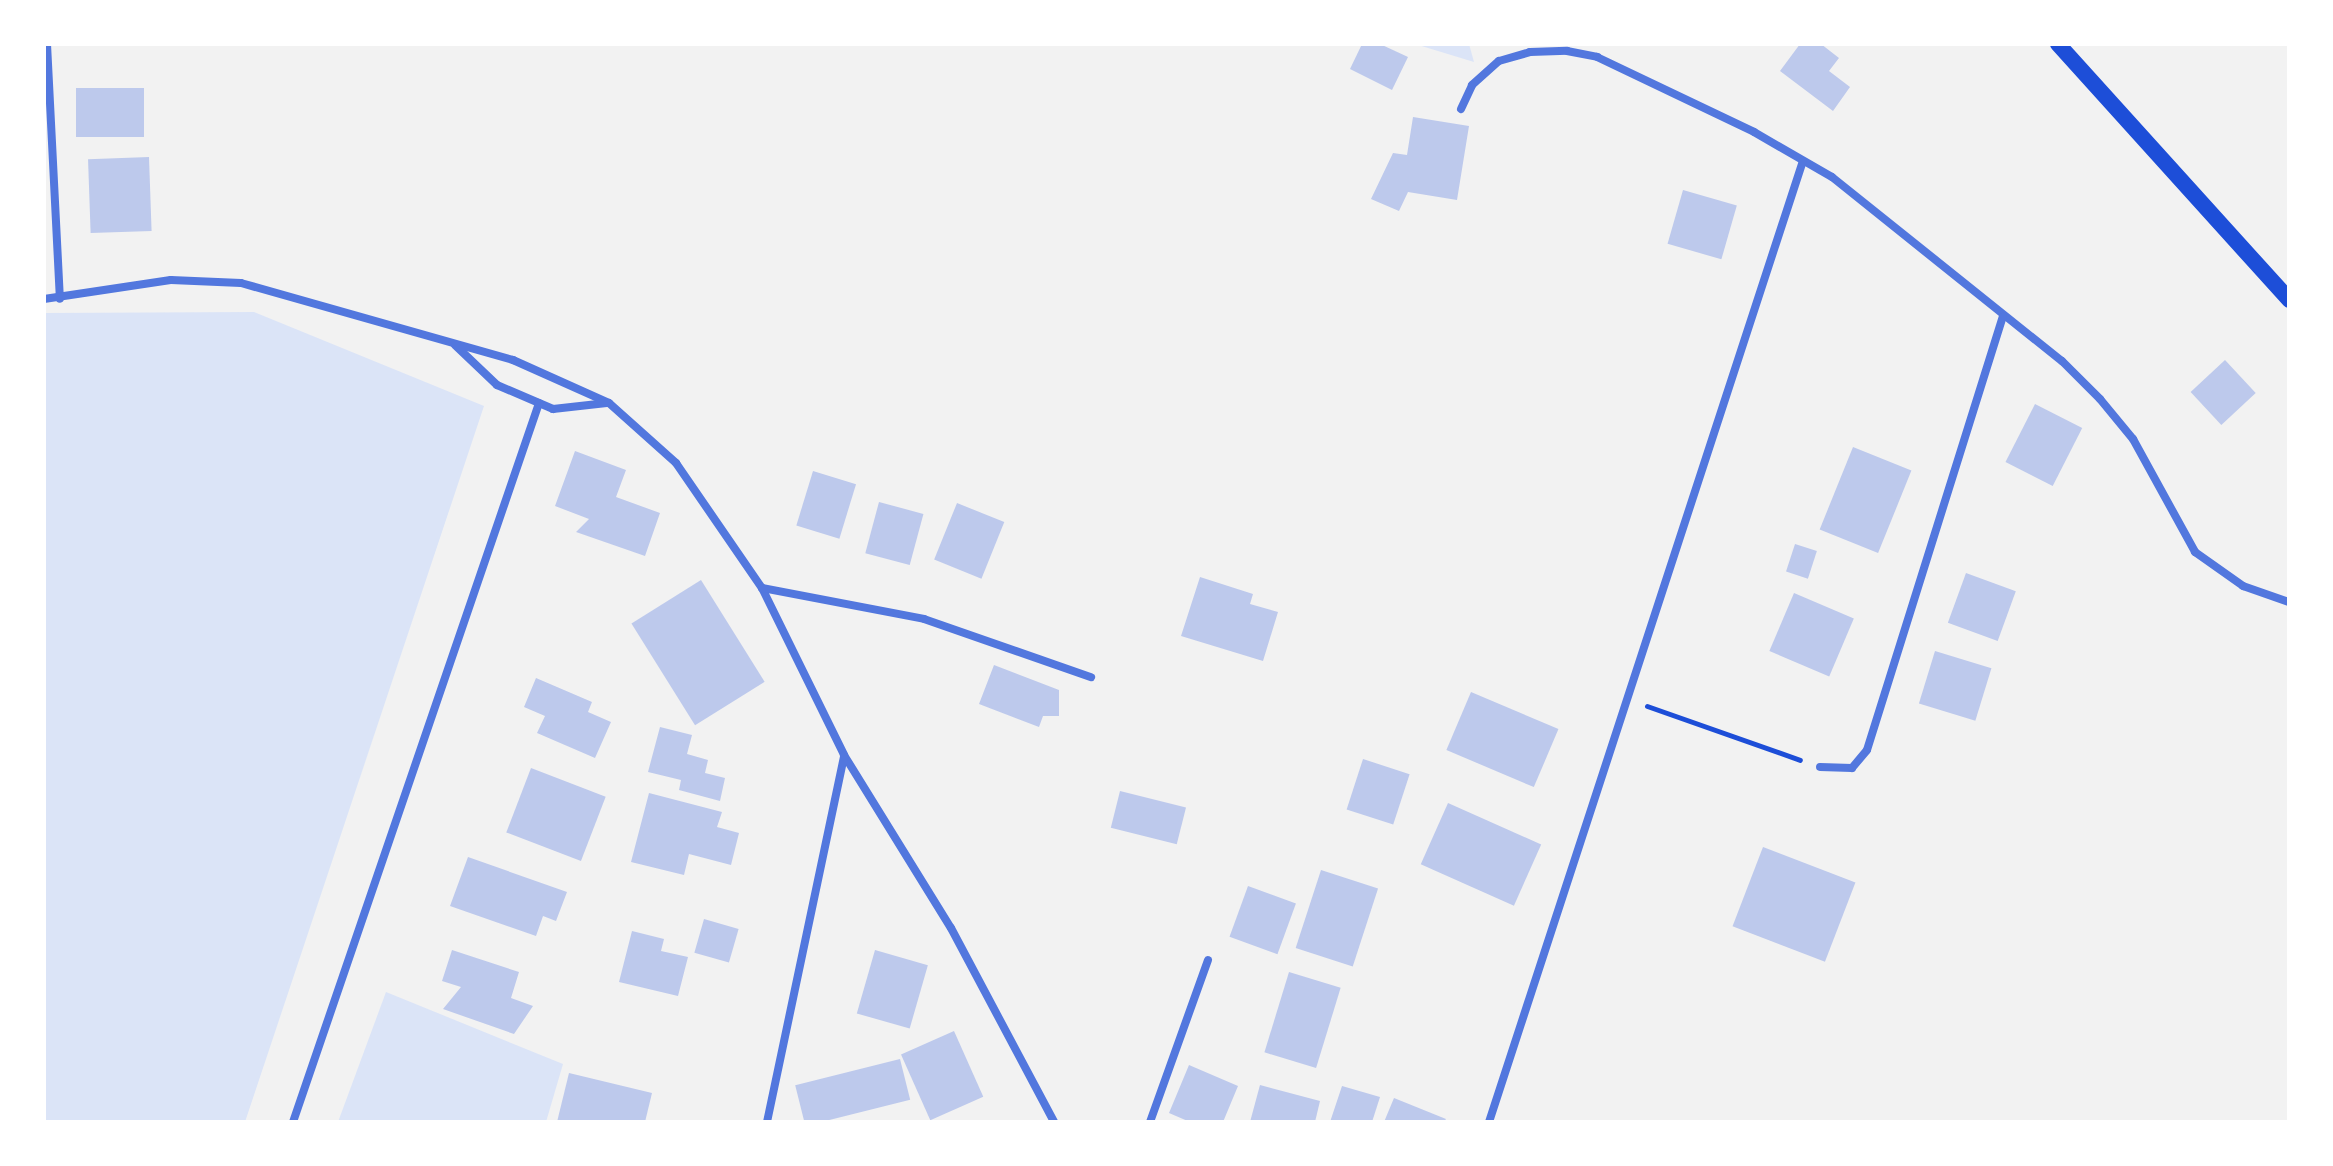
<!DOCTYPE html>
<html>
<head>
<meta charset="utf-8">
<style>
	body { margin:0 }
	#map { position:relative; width:2333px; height:1166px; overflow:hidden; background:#f2f2f2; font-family:"Nunito Sans",sans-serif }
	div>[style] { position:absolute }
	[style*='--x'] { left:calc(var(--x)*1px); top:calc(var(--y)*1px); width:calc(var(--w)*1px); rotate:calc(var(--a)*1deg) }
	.green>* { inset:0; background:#dbe4f7 }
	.building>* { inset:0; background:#bdc9ec; transform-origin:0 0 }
	.path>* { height:5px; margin:-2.5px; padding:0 2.5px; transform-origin:2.5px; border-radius:2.5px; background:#1d4ed8 }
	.minor>* { height:8px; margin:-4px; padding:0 4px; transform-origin:4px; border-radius:4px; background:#5277de }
	.secondary>* { height:16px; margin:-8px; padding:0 8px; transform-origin:8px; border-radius:8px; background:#1d4ed8 }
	span { translate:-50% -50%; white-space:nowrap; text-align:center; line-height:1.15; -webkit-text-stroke:6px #fff; paint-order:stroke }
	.frame { position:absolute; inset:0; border:46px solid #fff; pointer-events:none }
</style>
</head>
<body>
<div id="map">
	<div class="green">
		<i style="clip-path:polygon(1415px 44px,1469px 44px,1474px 62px)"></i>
		<i style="clip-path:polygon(254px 312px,484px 406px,245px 1122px,44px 1122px,44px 313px)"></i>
		<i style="clip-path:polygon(386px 992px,563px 1064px,546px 1122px,338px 1122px)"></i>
	</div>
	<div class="building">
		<i style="clip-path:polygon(1362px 44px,1380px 44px,1408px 57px,1392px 90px,1350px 69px)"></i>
		<i style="clip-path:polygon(1800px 44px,1821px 44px,1839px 58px,1829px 71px,1850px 87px,1833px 111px,1780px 71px)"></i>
		<i style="left:76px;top:88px;width:68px;height:49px"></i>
		<i style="clip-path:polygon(1413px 117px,1469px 126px,1457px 200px,1408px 192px,1399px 211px,1371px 199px,1393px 153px,1407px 155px)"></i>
		<i style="left:149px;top:157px;width:74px;height:61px;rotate:88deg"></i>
		<i style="left:1683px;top:190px;width:56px;height:56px;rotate:16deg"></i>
		<i style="left:2225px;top:360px;width:45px;height:47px;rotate:47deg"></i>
		<i style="left:2035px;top:404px;width:53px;height:65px;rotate:27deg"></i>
		<i style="left:1853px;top:447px;width:63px;height:89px;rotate:22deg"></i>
		<i style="clip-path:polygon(575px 451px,626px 470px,616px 497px,660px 513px,645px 556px,576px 532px,589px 519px,555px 506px)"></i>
		<i style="left:813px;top:471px;width:45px;height:57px;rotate:17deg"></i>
		<i style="left:879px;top:502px;width:46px;height:53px;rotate:15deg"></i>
		<i style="left:957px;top:503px;width:51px;height:61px;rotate:22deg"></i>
		<i style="left:1795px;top:544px;width:23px;height:29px;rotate:18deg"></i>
		<i style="left:1966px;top:573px;width:53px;height:53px;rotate:20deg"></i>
		<i style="clip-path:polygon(1200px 577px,1253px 594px,1250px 604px,1278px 612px,1263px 661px,1181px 636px)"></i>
		<i style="left:701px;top:580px;width:120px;height:82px;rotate:58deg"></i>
		<i style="left:1794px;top:593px;width:65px;height:63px;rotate:23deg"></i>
		<i style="left:1935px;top:651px;width:59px;height:55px;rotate:17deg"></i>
		<i style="clip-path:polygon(994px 665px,1059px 690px,1059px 716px,1043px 716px,1039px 727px,979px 704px)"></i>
		<i style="clip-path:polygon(536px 678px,592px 702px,588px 712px,611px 722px,595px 758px,537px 733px,545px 716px,524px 707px)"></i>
		<i style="left:1471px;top:692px;width:95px;height:63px;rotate:23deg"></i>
		<i style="clip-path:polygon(660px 727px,692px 735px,687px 754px,708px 760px,705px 773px,725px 778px,720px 801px,679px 790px,681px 780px,648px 772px)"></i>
		<i style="left:1363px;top:759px;width:49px;height:53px;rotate:18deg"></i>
		<i style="left:531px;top:768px;width:80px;height:69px;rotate:21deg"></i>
		<i style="left:1120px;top:791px;width:68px;height:38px;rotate:14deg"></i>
		<i style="clip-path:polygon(649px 793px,722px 812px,717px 827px,739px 833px,731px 865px,689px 854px,684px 875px,631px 862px)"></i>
		<i style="left:1448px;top:803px;width:102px;height:67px;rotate:24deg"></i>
		<i style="left:1763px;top:847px;width:99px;height:85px;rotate:21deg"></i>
		<i style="clip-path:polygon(468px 857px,567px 892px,556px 921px,543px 916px,536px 936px,450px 906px)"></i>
		<i style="left:1321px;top:870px;width:60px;height:82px;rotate:18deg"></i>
		<i style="left:1248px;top:886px;width:51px;height:54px;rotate:20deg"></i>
		<i style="left:704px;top:919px;width:36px;height:35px;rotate:16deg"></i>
		<i style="clip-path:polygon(632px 931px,664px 939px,661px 951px,688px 957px,678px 996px,619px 982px)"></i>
		<i style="clip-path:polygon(452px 950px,519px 972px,511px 998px,533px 1006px,514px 1034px,443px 1009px,461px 987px,442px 981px)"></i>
		<i style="left:875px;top:950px;width:55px;height:66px;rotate:16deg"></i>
		<i style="left:1289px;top:972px;width:54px;height:84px;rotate:17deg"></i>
		<i style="left:954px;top:1031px;width:72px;height:58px;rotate:66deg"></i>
		<i style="left:900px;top:1059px;width:42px;height:108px;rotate:76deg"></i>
		<i style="clip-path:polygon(1189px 1065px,1238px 1086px,1223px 1122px,1190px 1122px,1169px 1113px)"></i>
		<i style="clip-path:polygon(569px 1073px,652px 1093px,645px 1122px,557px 1122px)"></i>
		<i style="clip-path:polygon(1260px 1085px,1320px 1101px,1315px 1122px,1250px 1122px)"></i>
		<i style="clip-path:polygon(1342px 1086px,1380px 1097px,1372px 1122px,1330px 1122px)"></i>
		<i style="clip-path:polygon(1394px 1098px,1446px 1119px,1444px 1122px,1384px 1122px)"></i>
	</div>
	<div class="path">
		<i style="--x:1647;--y:706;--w:162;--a:19.4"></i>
	</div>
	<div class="minor">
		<i style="--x:47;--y:44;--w:255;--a:87.1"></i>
		<i style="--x:1461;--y:109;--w:26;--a:-65"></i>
		<i style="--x:1472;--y:85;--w:36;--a:-42"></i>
		<i style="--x:1499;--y:61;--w:32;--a:-16"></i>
		<i style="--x:1530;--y:52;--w:37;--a:-2"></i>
		<i style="--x:1567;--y:51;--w:31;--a:11"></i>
		<i style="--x:1597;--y:57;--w:174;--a:25.5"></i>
		<i style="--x:1754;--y:132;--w:90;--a:30"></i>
		<i style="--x:1832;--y:177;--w:295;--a:38.7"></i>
		<i style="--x:2062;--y:361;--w:54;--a:45"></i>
		<i style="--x:2100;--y:399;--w:52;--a:50.5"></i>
		<i style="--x:2133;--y:439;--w:129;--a:61.2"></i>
		<i style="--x:2195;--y:552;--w:59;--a:35.3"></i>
		<i style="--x:2243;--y:586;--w:49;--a:19.2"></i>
		<i style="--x:44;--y:299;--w:128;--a:-8.5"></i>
		<i style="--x:171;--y:280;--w:70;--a:2.5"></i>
		<i style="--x:241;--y:283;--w:283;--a:15.8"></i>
		<i style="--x:513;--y:360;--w:105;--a:24.1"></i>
		<i style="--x:609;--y:403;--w:90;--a:41.8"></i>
		<i style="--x:676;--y:463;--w:152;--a:55.5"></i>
		<i style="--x:762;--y:588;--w:186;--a:63.8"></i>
		<i style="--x:844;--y:755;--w:203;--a:58.3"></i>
		<i style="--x:951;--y:928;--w:220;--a:62"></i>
		<i style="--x:455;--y:345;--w:58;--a:43.6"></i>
		<i style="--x:497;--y:385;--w:61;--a:23.2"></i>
		<i style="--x:553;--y:409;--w:54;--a:-6.3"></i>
		<i style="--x:762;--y:588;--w:165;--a:10.8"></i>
		<i style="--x:924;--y:619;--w:177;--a:19.2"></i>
		<i style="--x:1820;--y:767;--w:32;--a:2"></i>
		<i style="--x:1852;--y:768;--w:23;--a:-50"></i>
		<i style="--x:1867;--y:750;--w:454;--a:-72.6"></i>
		<i style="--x:293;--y:1122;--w:760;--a:-71.11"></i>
		<i style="--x:767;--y:1122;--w:374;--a:-78.1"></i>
		<i style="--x:1150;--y:1122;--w:172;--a:-70.3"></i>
		<i style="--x:1489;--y:1122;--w:1011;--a:-71.91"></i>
	</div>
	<div class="secondary">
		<i style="--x:2058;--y:44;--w:345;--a:47.9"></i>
	</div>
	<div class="frame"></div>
</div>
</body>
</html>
